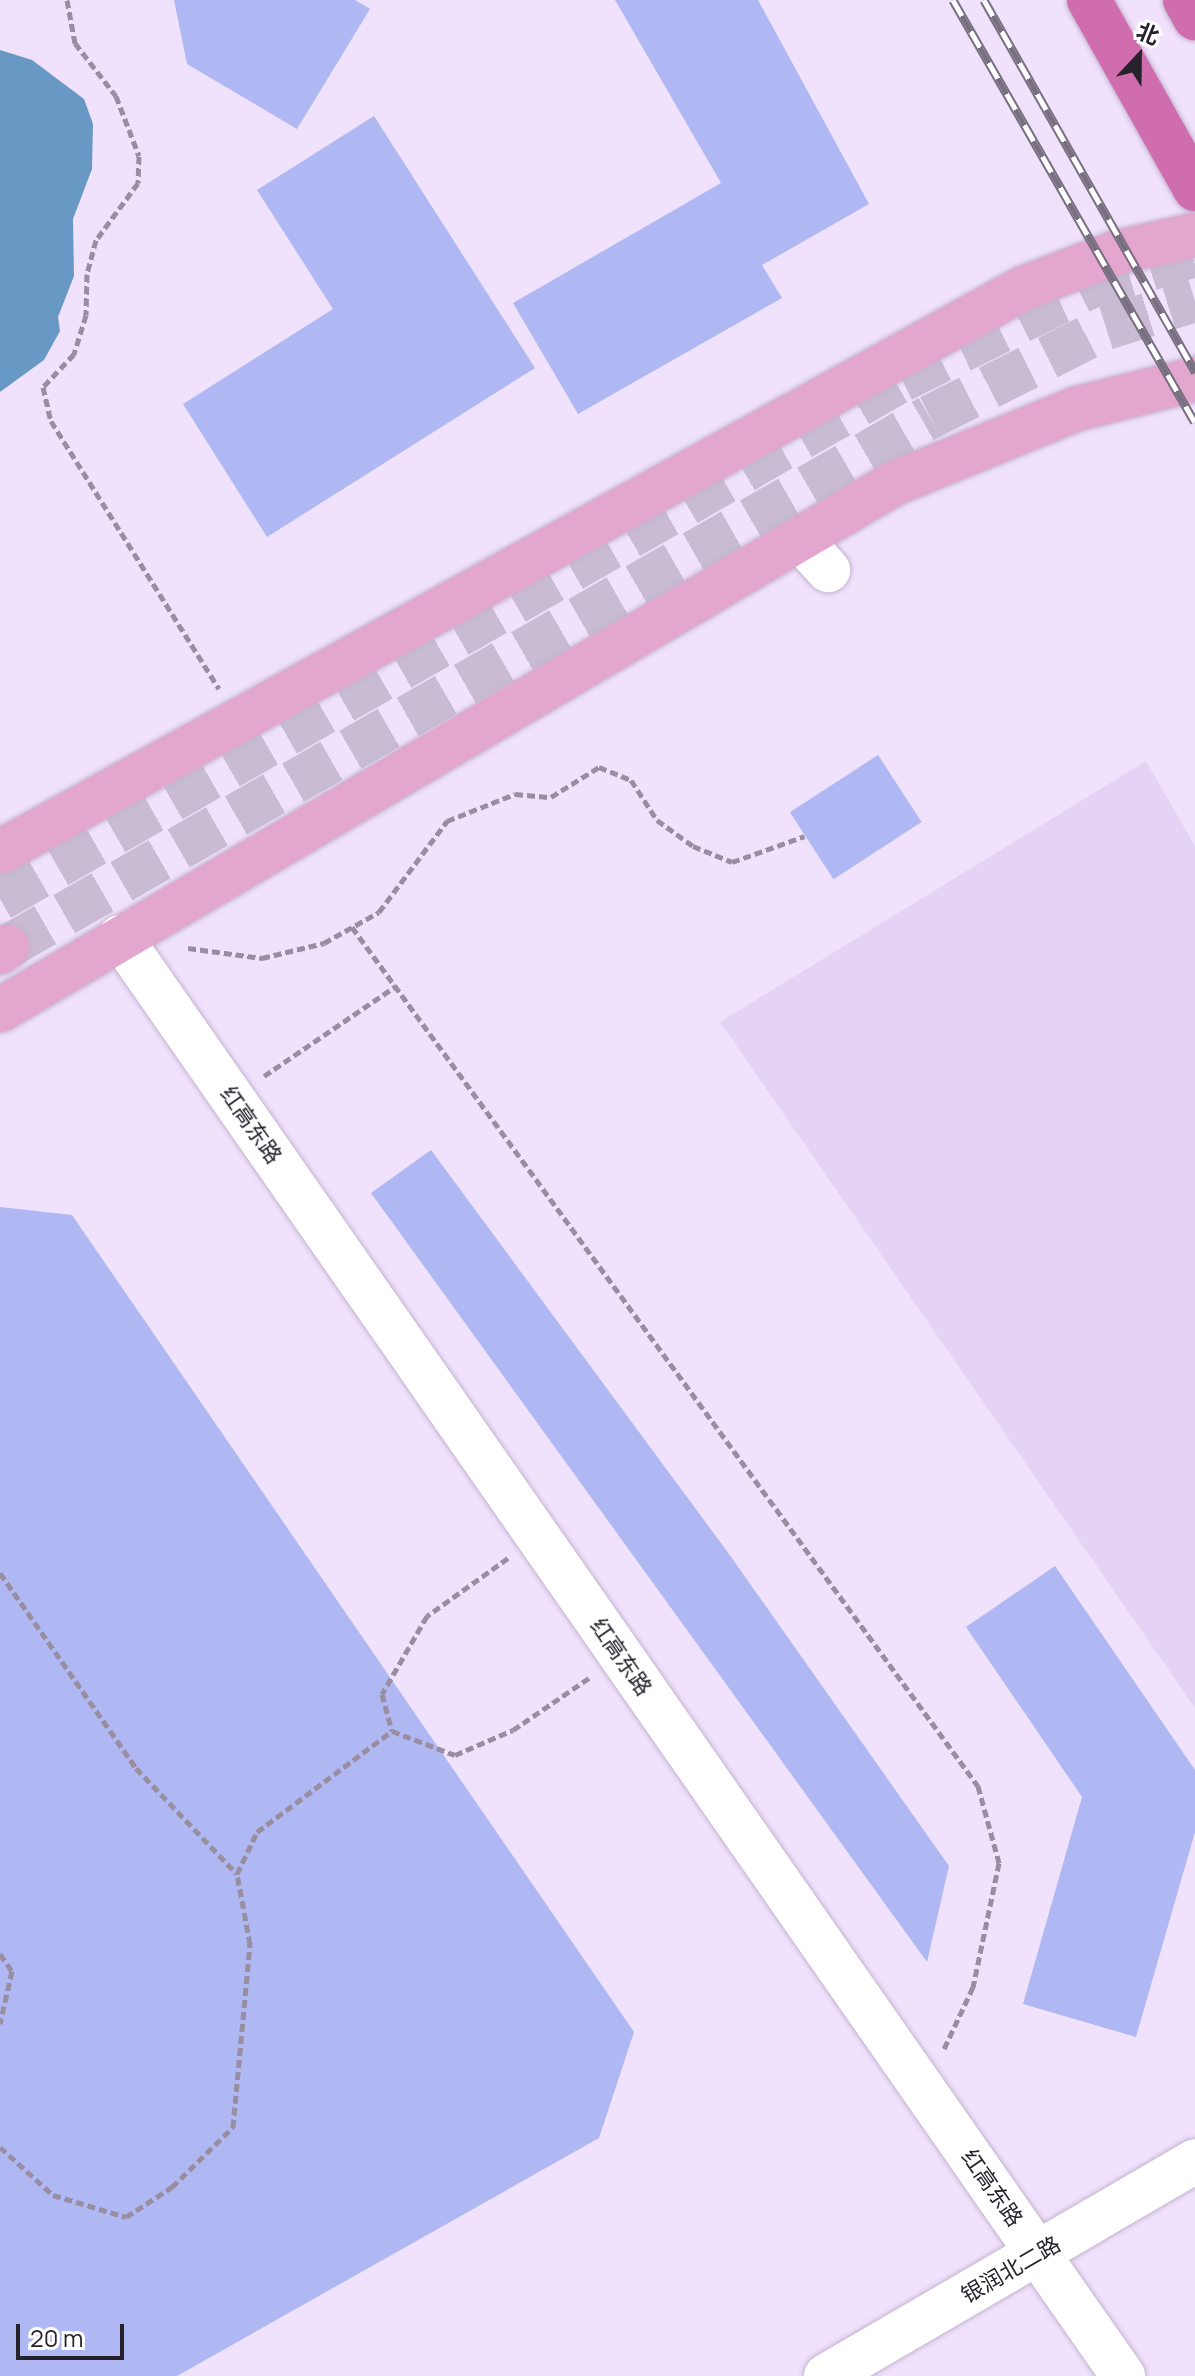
<!DOCTYPE html>
<html>
<head>
<meta charset="utf-8">
<style>
	body { margin:0 }
	#map { position:relative; width:1195px; height:2376px; overflow:hidden; background:#f0e1fd; font-family:Manrope,"Noto Sans SC",sans-serif }
	div>[style] { position:absolute }
	[style*='--x'] { left:calc(var(--x)*1px); top:calc(var(--y)*1px); width:calc(var(--w)*1px); rotate:calc(var(--a)*1deg) }
	.built>* { inset:0; background:#e5d3f5 }
	.water>* { inset:0; background:#6899c4 }
	.building>* { inset:0; background:#afb8f2; transform-origin:0 0 }
	.major-tunnel>* { height:44px; margin-top:-22px; transform-origin:0; background:repeating-linear-gradient(90deg,#c8bbd3 0 44px,transparent 0 66px) }
	.path>* { height:5px; margin-top:-2.5px; transform-origin:0; background:repeating-linear-gradient(90deg,#988da1 0 8px,transparent 0 12px) }
	.roads { filter:drop-shadow(0 0 2px #c3b4cf) drop-shadow(0 0 2px #c3b4cf) }
	.minor>* { height:44px; margin:-22px; padding:0 22px; transform-origin:22px; border-radius:22px; background:#fff }
	.major>* { height:44px; margin:-22px; padding:0 22px; transform-origin:22px; border-radius:22px; background:#e3a7cf }
	.highway>* { height:44px; margin:-22px; padding:0 22px; transform-origin:22px; border-radius:22px; background:#d06daf }
	.rail>* { height:9px; margin-top:-4.5px; transform-origin:0; background:repeating-linear-gradient(90deg,#fff 0 18px,#786f80 0 36px); box-sizing:border-box; border-block:2px solid #786f80 }
	span { translate:-50% -50%; white-space:nowrap; text-align:center; line-height:1.15; -webkit-text-stroke:8px #fff; paint-order:stroke }
	.street-label { font-size:22px; color:#26212b }
	.north { position:absolute; left:1099px; top:16px; width:80px; height:80px; -webkit-text-stroke:6px #fff; paint-order:stroke; rotate:22deg; font-size:22px; font-weight:700; line-height:32px; text-align:center; color:#26212b }
	.north::after { content:''; display:block; margin:auto; width:28px; height:36px; background:#26212b; clip-path:polygon(50% 0,100% 100%,50% 72%,0 100%) }
	.scale { position:absolute; left:16px; top:2324px; width:108px; height:36px; box-sizing:border-box; border:4px solid #26212b; border-top:0; padding-left:10px; font-size:24px; line-height:28px; white-space:nowrap; color:#26212b; -webkit-text-stroke:6px #fff; paint-order:stroke }
</style>
</head>
<body>
<div id="map">
	<div class="built">
		<i style="clip-path:polygon(1146px 761px,1195px 846px,1195px 1708px,720px 1022px)"></i>
	</div>
	<div class="water">
		<i style="clip-path:polygon(0 50px,32px 60px,84px 99px,93px 124px,92px 169px,73px 219px,74px 276px,58px 317px,60px 331px,44px 360px,0 392px)"></i>
	</div>
	<div class="building">
		<i style="clip-path:polygon(174px 0,355px 0,370px 9px,297px 129px,187px 64px)"></i>
		<i style="clip-path:polygon(615px 0,758px 0,869px 204px,762px 265px,782px 298px,578px 414px,513px 303px,721px 183px)"></i>
		<i style="clip-path:polygon(374px 116px,535px 368px,267px 537px,183px 404px,333px 309px,257px 190px)"></i>
		<i style="left:878px;top:755px;width:80px;height:105px;rotate:57deg"></i>
		<i style="clip-path:polygon(431px 1150px,729px 1554px,949px 1866px,927px 1962px,371px 1193px)"></i>
		<i style="clip-path:polygon(0 1207px,72px 1215px,634px 2032px,599px 2138px,177px 2376px,0 2376px)"></i>
		<i style="clip-path:polygon(1055px 1566px,1195px 1770px,1195px 1832px,1136px 2037px,1023px 2004px,1082px 1797px,966px 1627px)"></i>
	</div>
	<div class="major-tunnel">
		<i style="--x:0;--y:899;--w:1041;--a:-29.92"></i>
		<i style="--x:902;--y:380;--w:207;--a:-26.4"></i>
		<i style="--x:1087;--y:288;--w:113;--a:-17"></i>
		<i style="--x:7;--y:947;--w:1064;--a:-29.87"></i>
		<i style="--x:930;--y:417;--w:197;--a:-26.8"></i>
		<i style="--x:1106;--y:328;--w:93;--a:-17.5"></i>
	</div>
	<div class="path">
		<i style="--x:67;--y:0;--w:44;--a:79.5"></i>
		<i style="--x:75;--y:43;--w:67;--a:52.3"></i>
		<i style="--x:116;--y:96;--w:64;--a:69"></i>
		<i style="--x:139;--y:156;--w:27;--a:92"></i>
		<i style="--x:138;--y:183;--w:71;--a:126.4"></i>
		<i style="--x:96;--y:240;--w:35;--a:105"></i>
		<i style="--x:87;--y:274;--w:41;--a:91.4"></i>
		<i style="--x:86;--y:315;--w:41;--a:107.1"></i>
		<i style="--x:74;--y:354;--w:45;--a:133.2"></i>
		<i style="--x:43;--y:387;--w:35;--a:77"></i>
		<i style="--x:51;--y:421;--w:316;--a:57.9"></i>
		<i style="--x:352;--y:927;--w:1063;--a:53.92"></i>
		<i style="--x:978;--y:1786;--w:80;--a:74.7"></i>
		<i style="--x:999;--y:1863;--w:127;--a:101.8"></i>
		<i style="--x:973;--y:1987;--w:71;--a:115.1"></i>
		<i style="--x:188;--y:948;--w:75;--a:7.7"></i>
		<i style="--x:262;--y:958;--w:64;--a:-13.6"></i>
		<i style="--x:324;--y:943;--w:63;--a:-29.4"></i>
		<i style="--x:379;--y:912;--w:114;--a:-53.2"></i>
		<i style="--x:447;--y:821;--w:73;--a:-21.7"></i>
		<i style="--x:515;--y:794;--w:36;--a:5"></i>
		<i style="--x:551;--y:797;--w:57;--a:-32"></i>
		<i style="--x:599;--y:767;--w:35;--a:22"></i>
		<i style="--x:631;--y:780;--w:48;--a:57"></i>
		<i style="--x:657;--y:820;--w:44;--a:35.8"></i>
		<i style="--x:693;--y:846;--w:42;--a:22.3"></i>
		<i style="--x:732;--y:862;--w:77;--a:-19.6"></i>
		<i style="--x:264;--y:1076;--w:160;--a:-34.3"></i>
		<i style="--x:508;--y:1558;--w:100;--a:144.4"></i>
		<i style="--x:427;--y:1616;--w:90;--a:120"></i>
		<i style="--x:382;--y:1694;--w:38;--a:75"></i>
		<i style="--x:392;--y:1731;--w:67;--a:20.9"></i>
		<i style="--x:455;--y:1755;--w:63;--a:-23.3"></i>
		<i style="--x:513;--y:1730;--w:92;--a:-34.4"></i>
		<i style="--x:0;--y:1573;--w:238;--a:55.1"></i>
		<i style="--x:136;--y:1768;--w:146;--a:46.4"></i>
		<i style="--x:0;--y:1954;--w:21;--a:55"></i>
		<i style="--x:12;--y:1971;--w:54;--a:102.8"></i>
		<i style="--x:0;--y:2147;--w:72;--a:42.2"></i>
		<i style="--x:53;--y:2195;--w:76;--a:16.8"></i>
		<i style="--x:126;--y:2217;--w:55;--a:-33.1"></i>
		<i style="--x:172;--y:2187;--w:86;--a:-44.5"></i>
		<i style="--x:233;--y:2127;--w:184;--a:-84.7"></i>
		<i style="--x:250;--y:1944;--w:71;--a:-100.5"></i>
		<i style="--x:237;--y:1874;--w:47;--a:-64.5"></i>
		<i style="--x:257;--y:1832;--w:169;--a:-36.8"></i>
	</div>
	<div class="roads">
		<div class="minor">
			<i style="--x:800;--y:539;--w:42;--a:47.9"></i>
			<i style="--x:120;--y:937;--w:1754;--a:55.12"></i>
			<i style="--x:826;--y:2376;--w:427;--a:-30.2"></i>
		</div>
		<div class="major">
			<i style="--x:0;--y:852;--w:1169;--a:-28.85"></i>
			<i style="--x:1024;--y:288;--w:97;--a:-21"></i>
			<i style="--x:1115;--y:253;--w:82;--a:-12.7"></i>
			<i style="--x:0;--y:952;--w:9;--a:-36"></i>
			<i style="--x:0;--y:1010;--w:1039;--a:-30.49"></i>
			<i style="--x:895;--y:483;--w:196;--a:-22.2"></i>
			<i style="--x:1076;--y:409;--w:123;--a:-14.1"></i>
		</div>
		<div class="highway">
			<i style="--x:1089;--y:0;--w:217;--a:60.7"></i>
			<i style="--x:1185;--y:0;--w:21;--a:61"></i>
		</div>
	</div>
	<div class="rail">
		<i style="--x:953;--y:0;--w:486;--a:60.2"></i>
		<i style="--x:984;--y:0;--w:428;--a:60.4"></i>
	</div>
	<div class="street-label">
		<span style="left:251px;top:1125px;rotate:55deg">红高东路</span>
		<span style="left:621px;top:1657px;rotate:55deg">红高东路</span>
		<span style="left:992px;top:2188px;rotate:55deg">红高东路</span>
		<span style="left:1011px;top:2270px;rotate:-30deg">银润北二路</span>
	</div>
	<div class="north">北</div>
	<div class="scale">20 m</div>
</div>
</body>
</html>
